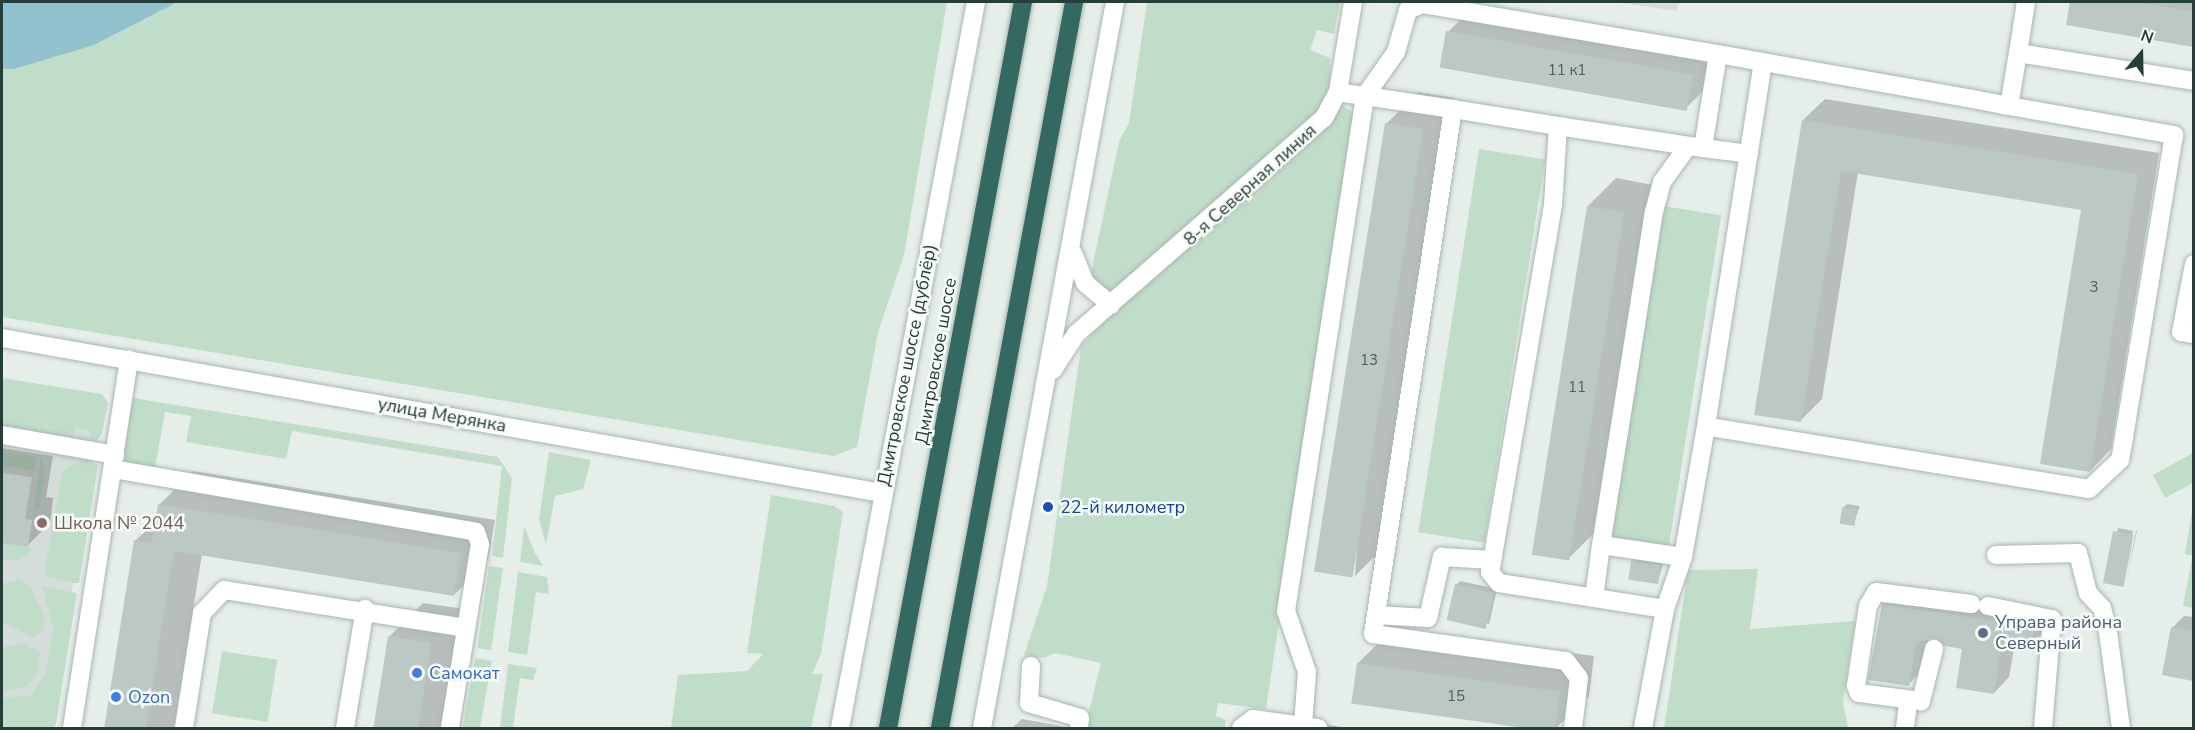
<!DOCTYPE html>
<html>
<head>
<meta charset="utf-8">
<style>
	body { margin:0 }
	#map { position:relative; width:2195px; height:730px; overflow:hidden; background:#e6eeea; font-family:"Nunito Sans",sans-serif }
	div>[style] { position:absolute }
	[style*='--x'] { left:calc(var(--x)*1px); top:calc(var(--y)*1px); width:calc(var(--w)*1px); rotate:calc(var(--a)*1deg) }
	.built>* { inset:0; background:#d4ddd9 }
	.green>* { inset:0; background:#c0ddca; transform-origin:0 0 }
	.water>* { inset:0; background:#92c2ce }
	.shadow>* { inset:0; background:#0003 }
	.building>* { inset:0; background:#bbc8c4; transform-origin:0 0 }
	.roads { filter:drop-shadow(0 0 2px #a9b6b1) drop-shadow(0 0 2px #a9b6b1) }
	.minor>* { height:18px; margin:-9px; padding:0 9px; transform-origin:9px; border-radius:9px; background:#fff }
	.highway>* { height:18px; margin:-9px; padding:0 9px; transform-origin:9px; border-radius:9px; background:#336960 }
	.dots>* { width:16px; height:16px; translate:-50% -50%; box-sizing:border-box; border:3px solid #f6faf8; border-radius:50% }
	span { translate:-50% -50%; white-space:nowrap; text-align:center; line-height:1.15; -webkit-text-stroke:5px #f6faf8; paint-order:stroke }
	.number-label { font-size:15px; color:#4b605c }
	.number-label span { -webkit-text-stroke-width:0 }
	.street-label { font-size:18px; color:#263e39 }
	.transit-label { font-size:18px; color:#164399 }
	.left { translate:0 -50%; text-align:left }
	.education-label { font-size:18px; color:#785e54 }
	.service-label { font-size:18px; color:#4e5e75 }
	.shop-label { font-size:18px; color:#366cbe }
	.frame { position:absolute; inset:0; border:3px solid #263e39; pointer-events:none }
	.north { position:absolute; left:2111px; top:24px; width:60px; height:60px; -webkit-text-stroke:4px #f6faf8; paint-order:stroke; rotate:20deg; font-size:16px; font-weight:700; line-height:24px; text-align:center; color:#263e39 }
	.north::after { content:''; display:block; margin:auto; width:21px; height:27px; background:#263e39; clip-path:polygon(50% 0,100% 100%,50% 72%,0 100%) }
</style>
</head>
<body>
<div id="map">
	<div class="built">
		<i style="clip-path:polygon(1614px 2px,1678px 2px,1677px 11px)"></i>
		<i style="clip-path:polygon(2px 398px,100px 415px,52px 716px,2px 707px)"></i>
	</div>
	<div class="green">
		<i style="clip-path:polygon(178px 2px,947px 2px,904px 255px,878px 332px,857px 447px,834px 456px,2px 317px,2px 69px,94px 45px)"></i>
		<i style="clip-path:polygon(1147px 2px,1340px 2px,1334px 34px,1317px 30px,1310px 50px,1330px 58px,1331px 97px,1355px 114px,1266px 709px,1218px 703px,1216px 716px,1226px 720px,1225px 728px,1085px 728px,1101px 663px,1055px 653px,1044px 658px,1024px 655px,1047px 586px,1081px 347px,1115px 308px,1091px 273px,1119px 142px,1129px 123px)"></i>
		<i style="left:1479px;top:149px;width:67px;height:388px;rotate:9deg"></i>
		<i style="left:1663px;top:206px;width:59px;height:339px;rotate:9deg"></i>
		<i style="clip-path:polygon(2px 378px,102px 394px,108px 403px,102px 434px,96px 441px,90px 440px,90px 430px,75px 428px,72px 439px,2px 430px)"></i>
		<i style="clip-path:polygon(133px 398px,498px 457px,512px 478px,503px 558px,492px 556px,502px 466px,292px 431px,286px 459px,186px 442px,191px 416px,165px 412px,155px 468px,127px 463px,123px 456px)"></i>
		<i style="left:2px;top:451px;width:35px;height:14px;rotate:10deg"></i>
		<i style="clip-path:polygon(549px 452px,591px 460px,583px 489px,555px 496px,546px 545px,539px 519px)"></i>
		<i style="clip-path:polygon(2193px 453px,2193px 483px,2165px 498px,2153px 475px)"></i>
		<i style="clip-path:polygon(41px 456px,45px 473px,39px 509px,34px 509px)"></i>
		<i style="clip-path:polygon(85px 459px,98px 465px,79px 583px,73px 583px,44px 576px,62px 471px)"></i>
		<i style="clip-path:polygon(771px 495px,834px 506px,843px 512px,821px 654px,812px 674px,823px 674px,811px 728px,671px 728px,678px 675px,747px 671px,763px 654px,747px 653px)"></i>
		<i style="clip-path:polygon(2192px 512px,2194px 512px,2193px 556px,2185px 554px)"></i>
		<i style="clip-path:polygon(524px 526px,535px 553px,543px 566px,520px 562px)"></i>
		<i style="clip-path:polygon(2px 543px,28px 547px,33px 549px,20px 560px,2px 560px)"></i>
		<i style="clip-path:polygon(2192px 558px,2194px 558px,2193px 608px,2183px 606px)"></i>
		<i style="left:489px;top:566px;width:14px;height:83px;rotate:8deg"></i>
		<i style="clip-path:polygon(1758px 569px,1750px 629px,1855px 621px,1843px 702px,1848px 728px,1664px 728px,1688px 570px)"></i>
		<i style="clip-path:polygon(518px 572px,547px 577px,549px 594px,536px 592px,527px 655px,508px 652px)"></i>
		<i style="clip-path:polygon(19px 579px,31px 588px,45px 617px,43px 631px,33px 637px,2px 622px,2px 584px)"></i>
		<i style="clip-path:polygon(42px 586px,77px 593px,56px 724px,53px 728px,2px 728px,2px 698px,32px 695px,46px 672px,53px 627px)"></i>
		<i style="clip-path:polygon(23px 643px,40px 652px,38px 673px,25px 687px,2px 691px,2px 647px)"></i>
		<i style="left:222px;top:651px;width:56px;height:63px;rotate:9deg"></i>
		<i style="left:475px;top:658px;width:17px;height:71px;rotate:10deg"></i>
		<i style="clip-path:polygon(508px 664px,537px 668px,533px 680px,520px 678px,513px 728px,500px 728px)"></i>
	</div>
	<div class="water">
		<i style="clip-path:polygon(2px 2px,178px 2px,94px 45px,14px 69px,2px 69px)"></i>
	</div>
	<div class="shadow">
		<i style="clip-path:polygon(2071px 2px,2194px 2px,2194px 45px,2067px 24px)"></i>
		<i style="clip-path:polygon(1476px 4px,1720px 46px,1714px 80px,1686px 108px,1448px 32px)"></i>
		<i style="clip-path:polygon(1418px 92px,1455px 98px,1387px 544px,1355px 576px,1386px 124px)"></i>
		<i style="clip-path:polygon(1825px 99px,2159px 153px,2111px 449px,2090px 471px,2083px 209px,1858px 172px,1822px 399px,1800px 421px,1803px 120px)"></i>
		<i style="clip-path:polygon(1616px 178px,1653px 185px,1596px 531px,1568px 559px,1588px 206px)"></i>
		<i style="clip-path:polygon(2px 448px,53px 456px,46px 497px,53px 498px,50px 523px,28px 545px,2px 541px)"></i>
		<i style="clip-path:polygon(193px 471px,495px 520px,488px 560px,454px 595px,202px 554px,174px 728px,105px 728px,135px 541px,157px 519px,159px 505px)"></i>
		<i style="clip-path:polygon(1847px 504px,1860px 506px,1853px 525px,1843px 508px)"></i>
		<i style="clip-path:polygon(2118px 528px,2133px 531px,2123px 585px,2105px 582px)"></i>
		<i style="clip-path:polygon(2136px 531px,2137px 531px,2126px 583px)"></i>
		<i style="clip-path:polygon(1636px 558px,1664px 562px,1657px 583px,1632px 561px)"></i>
		<i style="clip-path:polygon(1460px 581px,1497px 589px,1489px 625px,1456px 585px)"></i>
		<i style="clip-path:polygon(1899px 589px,2049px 612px,2046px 630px,2030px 645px,2015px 643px,2009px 677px,1994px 693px,1964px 648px,1937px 636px,1929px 638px,1924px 669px,1908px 685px,1883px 605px)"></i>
		<i style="clip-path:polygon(423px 603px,465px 609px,446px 728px,375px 728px,389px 637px)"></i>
		<i style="clip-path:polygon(2184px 616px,2194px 617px,2194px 679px,2164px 674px,2172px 628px)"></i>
		<i style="clip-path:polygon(1393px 629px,1594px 656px,1589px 696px,1556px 728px,1353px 703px,1358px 663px)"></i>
		<i style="clip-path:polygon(1022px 719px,1066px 727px,1066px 728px,1012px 728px)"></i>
		<i style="clip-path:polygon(1308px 721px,1347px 728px,1300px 728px)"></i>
	</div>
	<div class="building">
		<i style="clip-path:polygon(2070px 2px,2136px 2px,2193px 11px,2193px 47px,2066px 25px)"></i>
		<i style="left:1446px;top:31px;width:251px;height:37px;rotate:10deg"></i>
		<i style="clip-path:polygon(1802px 120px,2138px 174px,2090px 472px,2040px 464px,2081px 210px,1841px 171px,1801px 422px,1754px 415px)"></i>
		<i style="left:1385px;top:123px;width:39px;height:454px;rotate:9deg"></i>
		<i style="left:1587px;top:206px;width:38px;height:353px;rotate:9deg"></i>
		<i style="clip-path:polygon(2px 473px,32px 477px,25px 519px,32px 520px,28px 547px,2px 543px)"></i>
		<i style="clip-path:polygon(158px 504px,461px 553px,454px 596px,174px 551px,146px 729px,104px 729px,134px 540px,152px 543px)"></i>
		<i style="left:1842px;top:507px;width:15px;height:17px;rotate:8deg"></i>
		<i style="left:2113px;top:531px;width:21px;height:53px;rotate:11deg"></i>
		<i style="left:1631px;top:561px;width:30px;height:19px;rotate:8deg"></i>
		<i style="left:1455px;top:584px;width:40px;height:37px;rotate:13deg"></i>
		<i style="clip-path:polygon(1882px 604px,2034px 627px,2031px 647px,2002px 642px,1994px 694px,1956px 688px,1962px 649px,1945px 646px,1936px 638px,1916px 642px,1909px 686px,1868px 680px)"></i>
		<i style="clip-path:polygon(2171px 627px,2193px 631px,2193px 681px,2162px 675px)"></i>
		<i style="left:388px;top:636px;width:44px;height:94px;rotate:9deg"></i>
		<i style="left:1357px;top:663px;width:205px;height:41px;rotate:8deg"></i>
	</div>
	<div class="roads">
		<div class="minor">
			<i style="--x:2026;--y:2;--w:52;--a:98.9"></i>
			<i style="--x:2018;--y:53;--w:178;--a:9"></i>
			<i style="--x:1718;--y:54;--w:46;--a:10.1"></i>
			<i style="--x:1763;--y:62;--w:218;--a:10"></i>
			<i style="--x:1978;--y:100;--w:32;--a:11"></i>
			<i style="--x:2009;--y:106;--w:168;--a:10"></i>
			<i style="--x:2174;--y:135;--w:329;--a:99.4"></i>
			<i style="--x:2120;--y:460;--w:42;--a:136.9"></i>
			<i style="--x:2089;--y:489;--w:388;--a:-170.7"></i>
			<i style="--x:1706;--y:426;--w:368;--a:-81.1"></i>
			<i style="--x:2009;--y:106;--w:54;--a:-80.4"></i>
			<i style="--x:1453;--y:109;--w:531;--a:98.66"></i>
			<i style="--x:1373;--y:634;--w:195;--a:8"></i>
			<i style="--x:1566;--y:661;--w:21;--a:53"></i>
			<i style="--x:1579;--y:678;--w:50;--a:96.8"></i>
			<i style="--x:1558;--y:126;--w:79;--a:93.6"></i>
			<i style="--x:1553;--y:205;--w:372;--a:99.7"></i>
			<i style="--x:1490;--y:572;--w:14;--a:51"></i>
			<i style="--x:1499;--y:583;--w:168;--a:8.9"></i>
			<i style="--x:1688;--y:146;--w:44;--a:125.8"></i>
			<i style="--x:1662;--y:182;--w:30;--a:105"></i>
			<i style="--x:1654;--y:211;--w:338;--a:99"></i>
			<i style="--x:1601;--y:545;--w:83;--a:8.3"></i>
			<i style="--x:1683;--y:557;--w:133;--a:-80"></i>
			<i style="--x:1703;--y:148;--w:46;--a:7.4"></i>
			<i style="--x:1073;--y:253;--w:32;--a:68"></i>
			<i style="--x:1085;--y:283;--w:34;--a:40"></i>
			<i style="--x:2194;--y:264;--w:69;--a:100.8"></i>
			<i style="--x:2181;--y:332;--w:13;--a:9"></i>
			<i style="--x:2;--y:338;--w:894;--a:9.99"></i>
			<i style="--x:1053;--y:370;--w:43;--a:-57.4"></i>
			<i style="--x:1076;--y:334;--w:329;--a:-41.1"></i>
			<i style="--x:1324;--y:118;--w:30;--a:-62"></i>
			<i style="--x:1338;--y:92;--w:91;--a:-80.5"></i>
			<i style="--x:2;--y:435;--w:115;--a:10"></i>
			<i style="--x:113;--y:469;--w:368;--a:9.8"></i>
			<i style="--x:476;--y:532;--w:13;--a:72"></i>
			<i style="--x:480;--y:544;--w:186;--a:99.3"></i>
			<i style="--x:1996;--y:555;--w:82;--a:-1.4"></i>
			<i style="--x:2078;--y:553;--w:41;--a:76"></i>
			<i style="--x:2088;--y:593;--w:21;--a:47"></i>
			<i style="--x:2102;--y:608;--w:25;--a:76"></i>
			<i style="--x:2108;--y:632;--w:97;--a:82.3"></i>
			<i style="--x:1594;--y:598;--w:53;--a:-82.5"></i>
			<i style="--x:1988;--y:606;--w:65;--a:11.5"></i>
			<i style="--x:2052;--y:619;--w:109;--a:94.7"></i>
			<i style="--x:1376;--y:615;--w:52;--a:3.3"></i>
			<i style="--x:1428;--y:618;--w:63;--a:-77.1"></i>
			<i style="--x:1442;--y:557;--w:50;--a:3.4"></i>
			<i style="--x:1934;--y:649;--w:54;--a:104"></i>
			<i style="--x:1921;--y:701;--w:63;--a:-172.6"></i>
			<i style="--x:1859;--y:693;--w:8;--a:-113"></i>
			<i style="--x:1856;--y:686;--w:81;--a:-81.5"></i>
			<i style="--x:1868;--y:606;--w:16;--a:-60"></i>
			<i style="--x:1876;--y:592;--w:96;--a:7.2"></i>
			<i style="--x:1031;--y:666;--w:37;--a:93"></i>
			<i style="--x:1029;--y:703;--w:53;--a:16.4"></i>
			<i style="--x:1080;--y:718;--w:10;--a:96"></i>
			<i style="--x:1303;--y:725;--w:53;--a:-85.7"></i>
			<i style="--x:1307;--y:672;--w:65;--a:-109"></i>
			<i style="--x:1286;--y:611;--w:521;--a:-81.28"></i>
			<i style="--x:1365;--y:96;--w:54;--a:-54.8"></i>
			<i style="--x:1396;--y:52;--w:44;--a:-74.1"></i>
			<i style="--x:1408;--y:10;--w:15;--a:-23"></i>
			<i style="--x:1422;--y:4;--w:300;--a:9.6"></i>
			<i style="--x:1718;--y:54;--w:95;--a:99.1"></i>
			<i style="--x:1703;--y:148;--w:147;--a:-171.4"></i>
			<i style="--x:1558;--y:126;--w:106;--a:-170.8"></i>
			<i style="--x:1453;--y:109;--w:89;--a:-171.6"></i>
			<i style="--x:1365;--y:96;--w:27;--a:-172"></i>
			<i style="--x:72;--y:728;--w:373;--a:-81.2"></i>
			<i style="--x:184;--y:728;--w:116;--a:-81.1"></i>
			<i style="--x:202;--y:613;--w:32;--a:-46"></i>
			<i style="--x:224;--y:590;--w:245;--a:8.9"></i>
			<i style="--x:345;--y:728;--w:121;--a:-80.5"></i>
			<i style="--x:840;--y:728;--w:739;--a:-79.39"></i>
			<i style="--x:982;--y:728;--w:738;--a:-79.62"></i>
			<i style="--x:1241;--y:728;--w:15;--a:-37"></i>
			<i style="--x:1253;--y:719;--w:66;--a:7.9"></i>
			<i style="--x:1643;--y:728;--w:121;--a:-79.5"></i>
			<i style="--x:1665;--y:609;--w:55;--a:-70.9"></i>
			<i style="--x:1905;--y:728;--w:25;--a:-83"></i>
		</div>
		<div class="highway">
			<i style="--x:888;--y:728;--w:738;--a:-79.47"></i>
			<i style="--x:940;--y:728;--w:738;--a:-79.54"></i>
		</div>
	</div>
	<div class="dots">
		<i style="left:1048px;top:507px;background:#1a4fb4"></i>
		<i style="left:42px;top:523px;background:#8d6e63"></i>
		<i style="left:1983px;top:633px;background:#5c6f8a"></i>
		<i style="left:417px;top:673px;background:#3f7fe0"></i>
		<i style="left:116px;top:697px;background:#3f7fe0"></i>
	</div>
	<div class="number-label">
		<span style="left:1567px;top:71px">11 к1</span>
		<span style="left:2094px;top:288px">3</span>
		<span style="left:1369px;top:361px">13</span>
		<span style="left:1577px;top:388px">11</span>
		<span style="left:1456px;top:697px">15</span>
	</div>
	<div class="street-label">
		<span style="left:1250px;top:185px;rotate:-42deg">8-я Северная линия</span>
		<span style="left:936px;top:361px;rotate:-80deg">Дмитровское шоссе</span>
		<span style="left:907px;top:365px;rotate:-79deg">Дмитровское шоссе (дублёр)</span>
		<span style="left:442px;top:415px;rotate:10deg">улица Мерянка</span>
	</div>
	<div class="transit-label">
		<span class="left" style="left:1060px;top:507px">22-й километр</span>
	</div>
	<div class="education-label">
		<span class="left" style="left:54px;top:523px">Школа № 2044</span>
	</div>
	<div class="service-label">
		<span class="left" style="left:1995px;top:633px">Управа района<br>Северный</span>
	</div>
	<div class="shop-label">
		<span class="left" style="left:429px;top:673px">Самокат</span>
		<span class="left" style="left:128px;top:697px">Ozon</span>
	</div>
	<div class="frame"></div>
	<div class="north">N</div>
</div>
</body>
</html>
